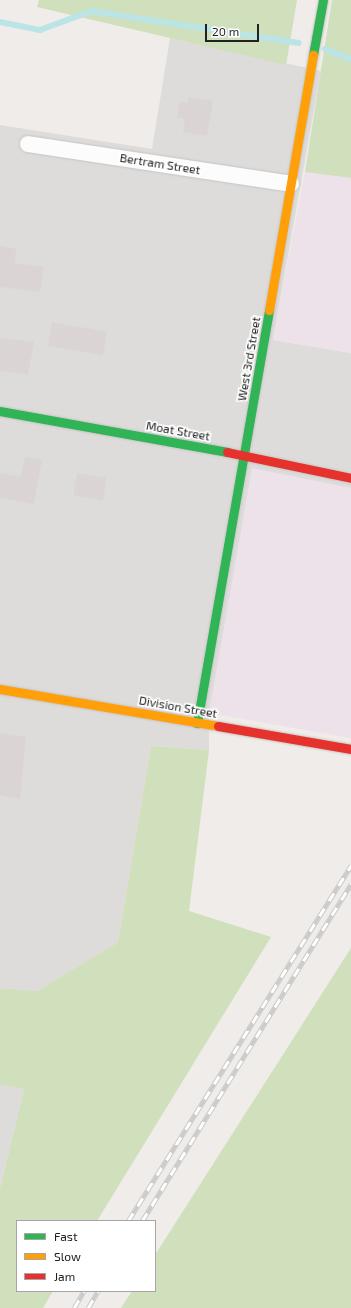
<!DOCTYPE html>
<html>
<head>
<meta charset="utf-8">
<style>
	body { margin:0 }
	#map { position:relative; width:351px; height:1308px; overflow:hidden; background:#efece9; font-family:"Exo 2",sans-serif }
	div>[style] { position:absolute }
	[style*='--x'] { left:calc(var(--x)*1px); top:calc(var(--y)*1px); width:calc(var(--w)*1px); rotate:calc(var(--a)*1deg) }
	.residential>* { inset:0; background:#dedcdb }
	.industrial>* { inset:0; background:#ede1ea }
	.forest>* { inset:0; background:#d0dfbc }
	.stream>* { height:5.5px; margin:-2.75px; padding:0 2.75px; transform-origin:2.75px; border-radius:2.75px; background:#bae4e5 }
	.building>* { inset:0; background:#dad5d4; transform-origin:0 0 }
	.roads { filter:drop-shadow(0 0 1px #c6c5c4) drop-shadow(0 0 1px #c6c5c4) }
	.street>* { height:16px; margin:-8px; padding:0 8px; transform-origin:8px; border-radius:8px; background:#fdfcfc }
	.fast>* { height:9px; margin:-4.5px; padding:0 4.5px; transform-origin:4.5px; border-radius:4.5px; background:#30b455 }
	.slow>* { height:9px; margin:-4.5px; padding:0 4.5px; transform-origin:4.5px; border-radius:4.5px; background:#ff9f0a }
	.jam>* { height:9px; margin:-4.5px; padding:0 4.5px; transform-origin:4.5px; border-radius:4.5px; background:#e5322d }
	.rail>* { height:4.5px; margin-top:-2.25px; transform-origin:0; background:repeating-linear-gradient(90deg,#fff 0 9px,#cbcbca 0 18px); box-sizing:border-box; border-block:1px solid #cbcbca }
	span { translate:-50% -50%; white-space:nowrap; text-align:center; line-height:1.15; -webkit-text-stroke:3.5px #fff; paint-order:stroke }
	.street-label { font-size:12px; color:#212121 }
	.legend { position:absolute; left:16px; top:1220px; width:140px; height:72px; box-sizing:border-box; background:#fff; border:1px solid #a6a6a6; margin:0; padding:5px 7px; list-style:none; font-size:12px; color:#212121 }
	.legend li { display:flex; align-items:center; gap:8px; height:20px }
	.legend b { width:20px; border:1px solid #a6a6a6 }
	.scale { position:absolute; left:205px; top:24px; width:54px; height:18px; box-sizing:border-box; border:2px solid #212121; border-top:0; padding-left:5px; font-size:12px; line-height:14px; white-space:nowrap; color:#212121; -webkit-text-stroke:3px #fff; paint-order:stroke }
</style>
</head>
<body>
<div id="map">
	<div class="residential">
		<i style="clip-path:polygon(170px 38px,321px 71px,273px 340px,351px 353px,351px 488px,209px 713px,209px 750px,151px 746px,118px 942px,37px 991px,0 988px,0 125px,152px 149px)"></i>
		<i style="clip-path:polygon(0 1085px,24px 1089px,0 1189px)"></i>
	</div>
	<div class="industrial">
		<i style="clip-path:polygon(305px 172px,351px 178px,351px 353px,273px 340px)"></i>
		<i style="clip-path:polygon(252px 468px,351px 488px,351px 738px,209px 713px)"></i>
	</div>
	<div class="forest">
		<i style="clip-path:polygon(39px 0,297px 0,286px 65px,37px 7px)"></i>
		<i style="clip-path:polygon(332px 0,351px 0,351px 178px,305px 172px)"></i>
		<i style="clip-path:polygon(151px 746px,209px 750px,189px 911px,271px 937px,97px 1221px,17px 1221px,17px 1291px,53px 1291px,43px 1308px,0 1308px,0 1189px,24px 1089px,0 1085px,0 988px,37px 991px,118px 942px)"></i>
		<i style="clip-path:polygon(351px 948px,351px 1308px,121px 1308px,132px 1291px,155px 1291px,155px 1255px)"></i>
	</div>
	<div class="stream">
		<i style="--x:0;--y:22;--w:41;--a:11.3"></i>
		<i style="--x:40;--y:30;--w:55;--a:-20.1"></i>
		<i style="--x:92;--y:11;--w:209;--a:8.8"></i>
		<i style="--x:325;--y:49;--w:28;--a:21"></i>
	</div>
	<div class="building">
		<i style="clip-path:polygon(189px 97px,213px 101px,207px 136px,183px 132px,185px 119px,177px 118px,180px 102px,187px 103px)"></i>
		<i style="clip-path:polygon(0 246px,16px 249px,15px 263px,44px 267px,40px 292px,0 287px)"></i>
		<i style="left:52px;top:322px;width:56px;height:24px;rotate:10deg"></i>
		<i style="clip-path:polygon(0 338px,34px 342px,28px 375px,0 371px)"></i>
		<i style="clip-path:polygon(25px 457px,42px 460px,34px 504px,0 498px,0 473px,21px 477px)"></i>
		<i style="left:77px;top:473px;width:30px;height:23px;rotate:9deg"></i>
		<i style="clip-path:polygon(0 733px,26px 737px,20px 799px,0 795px)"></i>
	</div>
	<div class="roads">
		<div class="street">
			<i style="--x:28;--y:144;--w:266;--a:8.6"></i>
		</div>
		<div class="fast">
			<i style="--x:313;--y:55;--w:56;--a:-79.7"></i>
			<i style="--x:0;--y:411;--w:231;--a:10.2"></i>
			<i style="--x:197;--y:723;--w:419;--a:-80.1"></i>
		</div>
		<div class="slow">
			<i style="--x:269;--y:310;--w:259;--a:-80.2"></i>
			<i style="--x:0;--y:689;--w:221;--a:9.6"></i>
		</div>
		<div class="jam">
			<i style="--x:227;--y:452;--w:127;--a:11.8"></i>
			<i style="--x:218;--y:726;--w:135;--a:9.8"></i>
		</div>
	</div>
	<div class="rail">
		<i style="--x:128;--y:1221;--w:420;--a:-57.9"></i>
		<i style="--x:142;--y:1221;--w:397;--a:-58.2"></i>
		<i style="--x:74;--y:1308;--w:20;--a:-60"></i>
		<i style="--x:88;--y:1308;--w:20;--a:-60"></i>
	</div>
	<div class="street-label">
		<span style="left:160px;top:164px;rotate:9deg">Bertram Street</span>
		<span style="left:249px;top:359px;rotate:-80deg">West 3rd Street</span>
		<span style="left:178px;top:431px;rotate:10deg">Moat Street</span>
		<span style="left:178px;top:707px;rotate:10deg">Division Street</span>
	</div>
	<ul class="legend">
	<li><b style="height:5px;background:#30b455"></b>Fast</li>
	<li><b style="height:5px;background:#ff9f0a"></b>Slow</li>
	<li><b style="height:5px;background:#e5322d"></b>Jam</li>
	</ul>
	<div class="scale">20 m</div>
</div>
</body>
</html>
